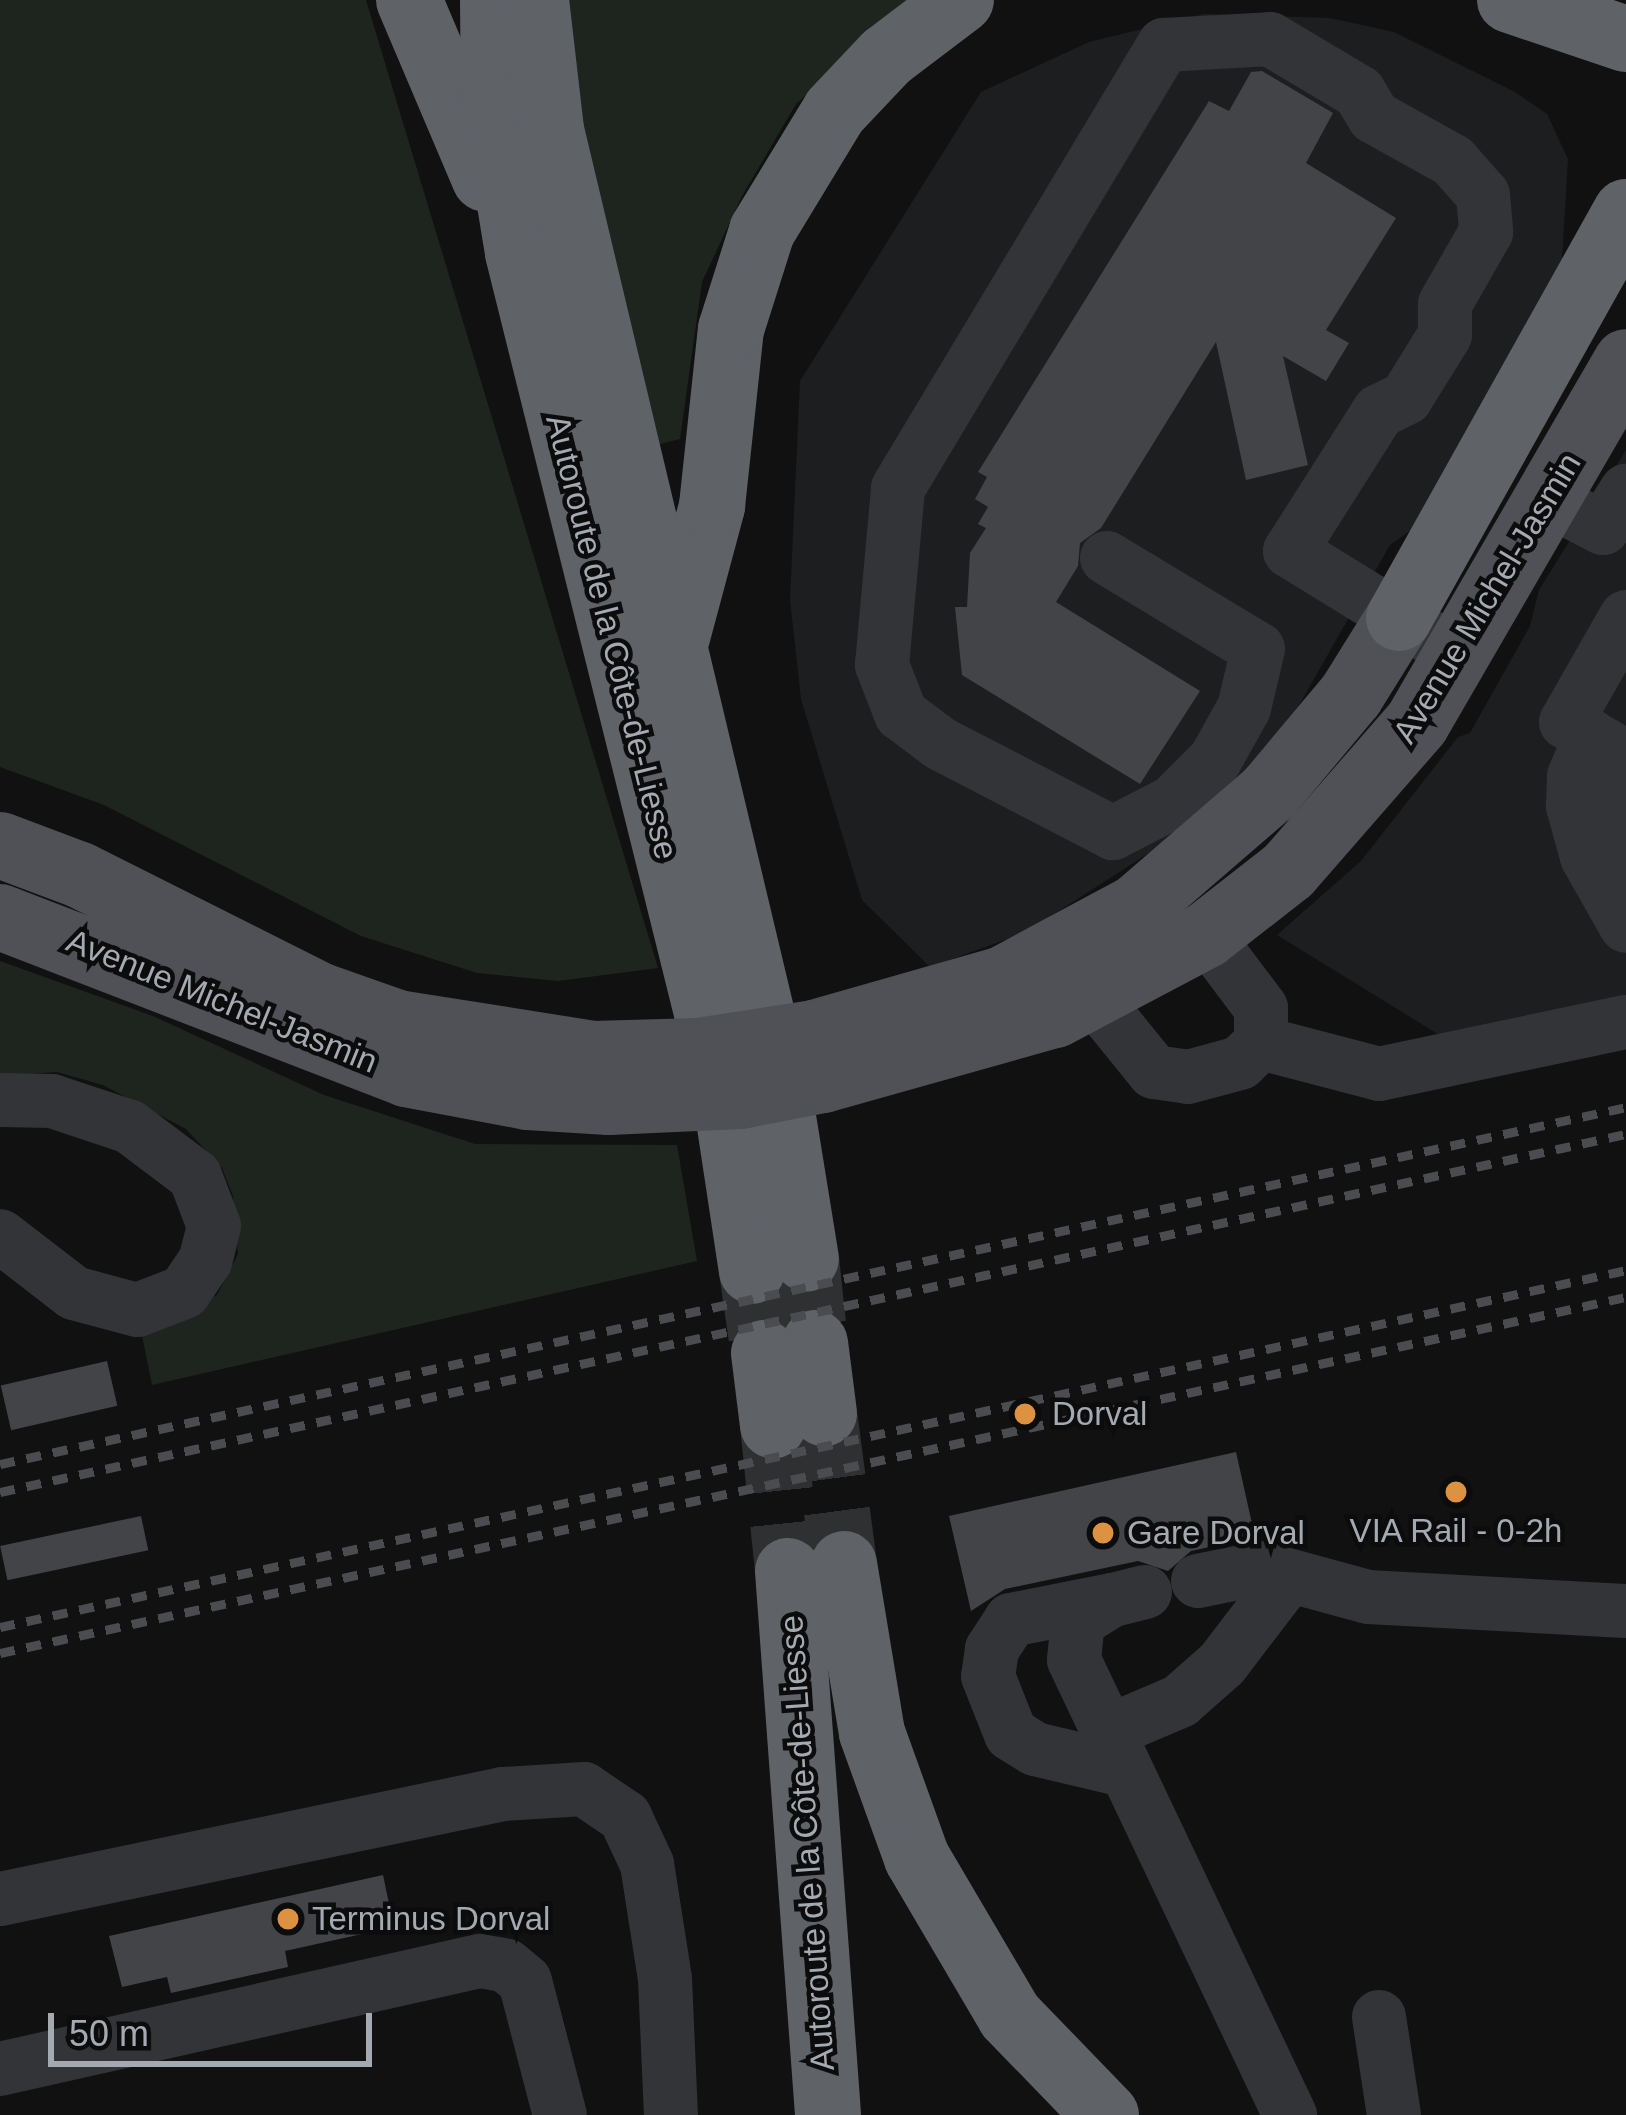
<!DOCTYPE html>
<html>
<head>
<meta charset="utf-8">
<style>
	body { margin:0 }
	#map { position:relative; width:1626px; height:2115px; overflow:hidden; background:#111112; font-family:Arial,sans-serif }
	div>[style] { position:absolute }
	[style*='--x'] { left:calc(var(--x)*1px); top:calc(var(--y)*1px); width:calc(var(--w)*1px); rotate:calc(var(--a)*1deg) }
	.built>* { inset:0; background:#1d1e1f }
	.green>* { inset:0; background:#1e251e }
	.building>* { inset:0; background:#434447; transform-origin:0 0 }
	.highway-tunnel>* { height:66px; margin-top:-33px; transform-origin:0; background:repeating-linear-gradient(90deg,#2e3032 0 66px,transparent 0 99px) }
	.minor>* { height:54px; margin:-27px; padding:0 27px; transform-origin:27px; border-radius:27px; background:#333437 }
	.major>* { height:66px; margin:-33px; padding:0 33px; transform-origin:33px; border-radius:33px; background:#4f5156 }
	.highway>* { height:66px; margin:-33px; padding:0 33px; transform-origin:33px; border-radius:33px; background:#5f6267 }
	.rail>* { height:9px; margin-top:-4.5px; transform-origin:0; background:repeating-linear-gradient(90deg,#4a4c50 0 15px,transparent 0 27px) }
	.major-bridge>* { height:66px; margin:-33px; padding:0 33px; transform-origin:33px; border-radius:33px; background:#4f5156 }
	.dots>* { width:33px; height:33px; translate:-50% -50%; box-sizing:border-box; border:6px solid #0c0c0d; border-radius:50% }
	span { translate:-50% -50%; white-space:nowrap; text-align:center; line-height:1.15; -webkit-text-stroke:9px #0c0c0d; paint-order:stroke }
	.street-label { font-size:33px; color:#a4aab1 }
	.poi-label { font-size:33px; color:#a4aab1 }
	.left { translate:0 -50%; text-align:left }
	.scale { position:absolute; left:48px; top:2013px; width:324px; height:54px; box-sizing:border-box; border:6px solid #a4aab1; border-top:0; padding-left:15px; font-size:36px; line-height:42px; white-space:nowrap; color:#a4aab1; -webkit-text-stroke:9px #0c0c0d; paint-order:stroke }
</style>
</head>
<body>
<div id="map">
	<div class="built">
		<i style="clip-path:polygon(1204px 14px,1330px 18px,1394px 32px,1515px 92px,1547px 114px,1568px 159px,1562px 260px,1411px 530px,1390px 545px,1289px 723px,1214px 805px,1166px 842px,1026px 932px,930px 967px,862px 900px,801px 699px,790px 600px,800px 381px,981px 92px,1089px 42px)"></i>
		<i style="clip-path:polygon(1626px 450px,1626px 999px,1446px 1039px,1277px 935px,1361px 861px,1458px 737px,1470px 733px,1530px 626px,1539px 590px)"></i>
	</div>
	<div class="green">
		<i style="clip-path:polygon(0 0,366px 0,658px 968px,558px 981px,477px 973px,361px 936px,104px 805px,0 767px)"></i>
		<i style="clip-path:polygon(553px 0,915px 0,796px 104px,742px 196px,702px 282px,680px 439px,660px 444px,559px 81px)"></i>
		<i style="clip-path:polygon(0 961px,153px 1016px,324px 1095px,475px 1144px,677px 1145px,697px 1261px,152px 1385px,142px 1335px,217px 1295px,238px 1254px,233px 1196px,222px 1168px,186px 1129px,103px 1085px,57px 1072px,0 1076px)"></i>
	</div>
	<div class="building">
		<i style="clip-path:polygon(1262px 71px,1333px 113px,1306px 163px,1396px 218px,1326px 330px,1349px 343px,1326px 381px,1283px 356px,1308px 465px,1246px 480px,1216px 342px,1101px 528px,1080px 543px,1078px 566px,1056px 602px,1200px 691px,1140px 784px,962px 675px,955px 607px,967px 607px,970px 553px,986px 528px,978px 524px,988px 507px,975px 499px,987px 477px,978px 472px,1209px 101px,1229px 111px,1251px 72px)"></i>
		<i style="left:107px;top:1361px;width:46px;height:109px;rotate:77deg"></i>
		<i style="clip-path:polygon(1236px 1452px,1255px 1537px,1191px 1551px,1168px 1571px,1138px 1561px,1005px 1589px,971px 1611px,949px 1516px)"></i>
		<i style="left:141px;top:1516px;width:35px;height:144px;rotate:78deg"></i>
		<i style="clip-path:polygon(383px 1875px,394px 1927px,285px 1951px,288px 1967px,171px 1993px,167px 1977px,122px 1987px,109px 1936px)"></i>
	</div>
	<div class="highway-tunnel">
		<i style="--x:806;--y:1259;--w:84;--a:83.9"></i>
		<i style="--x:752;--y:1271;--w:83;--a:81.7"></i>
		<i style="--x:824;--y:1413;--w:152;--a:82.5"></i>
		<i style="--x:773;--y:1425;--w:147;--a:84.1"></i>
	</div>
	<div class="minor">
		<i style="--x:1547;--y:499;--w:63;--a:27.4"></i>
		<i style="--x:1603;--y:528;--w:44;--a:-58.1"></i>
		<i style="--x:1107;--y:558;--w:176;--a:31.1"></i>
		<i style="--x:1258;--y:649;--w:61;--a:103.3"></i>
		<i style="--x:1244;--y:708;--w:60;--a:119.1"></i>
		<i style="--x:1215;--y:760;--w:59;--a:135"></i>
		<i style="--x:1173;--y:802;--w:68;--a:152.7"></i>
		<i style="--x:1113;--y:833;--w:194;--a:-152.6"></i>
		<i style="--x:941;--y:744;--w:50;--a:-143.1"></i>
		<i style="--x:901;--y:714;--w:53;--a:-111.2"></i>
		<i style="--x:882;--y:665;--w:178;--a:-84.8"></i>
		<i style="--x:898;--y:488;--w:517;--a:-59.02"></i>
		<i style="--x:1164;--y:45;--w:106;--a:-3.2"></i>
		<i style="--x:1270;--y:39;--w:104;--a:30.8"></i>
		<i style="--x:1359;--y:92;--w:29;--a:59"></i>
		<i style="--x:1374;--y:117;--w:90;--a:29.1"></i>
		<i style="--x:1453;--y:161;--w:45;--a:48.6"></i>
		<i style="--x:1483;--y:195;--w:37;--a:85"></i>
		<i style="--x:1486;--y:232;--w:83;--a:119.7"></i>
		<i style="--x:1445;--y:304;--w:31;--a:90"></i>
		<i style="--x:1445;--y:335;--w:74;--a:121.8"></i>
		<i style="--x:1406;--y:398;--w:30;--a:154"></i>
		<i style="--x:1379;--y:411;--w:166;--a:122.4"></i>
		<i style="--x:1290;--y:551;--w:198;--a:31.6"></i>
		<i style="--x:1626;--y:617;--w:121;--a:119.7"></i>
		<i style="--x:1566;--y:722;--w:69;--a:30.3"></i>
		<i style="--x:1591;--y:736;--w:43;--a:113"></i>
		<i style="--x:1574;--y:776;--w:30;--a:92"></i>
		<i style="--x:1573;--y:806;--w:53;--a:74.6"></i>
		<i style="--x:1587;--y:857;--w:79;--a:60.5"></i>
		<i style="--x:1602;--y:877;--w:40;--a:-66.6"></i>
		<i style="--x:1618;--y:840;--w:73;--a:-83.7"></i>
		<i style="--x:1094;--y:998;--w:95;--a:51"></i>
		<i style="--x:1154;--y:1072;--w:34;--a:8"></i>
		<i style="--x:1188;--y:1077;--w:54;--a:-15.1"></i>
		<i style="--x:1240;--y:1063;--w:29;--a:-44"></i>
		<i style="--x:1261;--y:1043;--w:35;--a:-90"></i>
		<i style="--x:1261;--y:1008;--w:91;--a:-127"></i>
		<i style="--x:1261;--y:1043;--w:122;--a:14.7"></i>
		<i style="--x:1379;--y:1074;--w:252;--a:-11.9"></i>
		<i style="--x:0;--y:1100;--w:52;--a:1.1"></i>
		<i style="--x:52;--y:1101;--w:82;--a:18.4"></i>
		<i style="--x:130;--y:1127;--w:81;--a:37"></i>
		<i style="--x:195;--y:1176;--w:53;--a:69.2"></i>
		<i style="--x:214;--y:1226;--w:36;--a:104"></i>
		<i style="--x:205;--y:1261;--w:37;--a:124"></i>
		<i style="--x:184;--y:1292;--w:50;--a:159"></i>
		<i style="--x:137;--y:1310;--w:65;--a:-164.9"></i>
		<i style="--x:74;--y:1293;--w:93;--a:-142.4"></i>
		<i style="--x:1198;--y:1581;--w:65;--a:-11.5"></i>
		<i style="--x:1262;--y:1568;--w:110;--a:15.3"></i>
		<i style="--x:1368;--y:1597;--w:258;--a:3.1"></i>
		<i style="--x:1145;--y:1592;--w:34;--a:166"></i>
		<i style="--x:1112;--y:1600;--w:40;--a:148"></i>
		<i style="--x:1078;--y:1621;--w:39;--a:96"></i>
		<i style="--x:1074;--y:1660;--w:504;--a:64.61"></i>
		<i style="--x:1112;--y:1600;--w:103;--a:168.8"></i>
		<i style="--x:1011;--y:1620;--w:35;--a:123"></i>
		<i style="--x:992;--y:1649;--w:27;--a:98"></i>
		<i style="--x:988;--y:1676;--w:62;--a:68.4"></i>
		<i style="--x:1011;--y:1734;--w:28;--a:32"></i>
		<i style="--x:1035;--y:1749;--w:90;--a:13.4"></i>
		<i style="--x:1105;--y:1733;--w:82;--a:-23.1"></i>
		<i style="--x:1180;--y:1701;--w:56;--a:-41.4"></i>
		<i style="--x:1222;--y:1664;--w:107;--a:-52.6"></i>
		<i style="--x:0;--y:1899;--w:514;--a:-11.79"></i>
		<i style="--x:503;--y:1794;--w:81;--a:-3.5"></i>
		<i style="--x:584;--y:1789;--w:50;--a:34.3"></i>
		<i style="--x:625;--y:1817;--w:52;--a:64.9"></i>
		<i style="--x:647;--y:1864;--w:116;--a:81.1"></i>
		<i style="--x:665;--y:1979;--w:136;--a:87.5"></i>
		<i style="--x:1379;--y:2017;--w:99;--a:81.3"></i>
		<i style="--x:0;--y:2069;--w:492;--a:-12.7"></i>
		<i style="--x:480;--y:1961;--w:27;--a:10"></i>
		<i style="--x:507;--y:1966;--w:23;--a:40"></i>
		<i style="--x:525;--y:1981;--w:138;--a:75.4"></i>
	</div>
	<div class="major">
		<i style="--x:0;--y:845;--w:85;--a:20.6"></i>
		<i style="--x:80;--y:875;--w:270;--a:26.7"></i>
		<i style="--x:321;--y:996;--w:82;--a:19.3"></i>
		<i style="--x:0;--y:917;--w:435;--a:21.1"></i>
		<i style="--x:814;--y:1033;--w:197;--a:-15.9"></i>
		<i style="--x:1003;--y:979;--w:152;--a:-28.2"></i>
		<i style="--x:1137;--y:907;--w:174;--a:-40.8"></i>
		<i style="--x:1269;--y:793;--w:128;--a:-50.1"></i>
		<i style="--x:1351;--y:695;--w:91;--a:-58.1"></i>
		<i style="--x:823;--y:1080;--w:241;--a:-15.7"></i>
		<i style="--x:1055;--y:1015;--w:171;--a:-27.9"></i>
		<i style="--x:1206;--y:935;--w:104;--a:-38"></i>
		<i style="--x:1288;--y:871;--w:196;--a:-48.9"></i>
		<i style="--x:1417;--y:723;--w:417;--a:-59.9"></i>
	</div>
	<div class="highway">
		<i style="--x:409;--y:0;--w:194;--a:67"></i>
		<i style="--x:493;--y:0;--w:106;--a:89.5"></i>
		<i style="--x:494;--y:106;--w:149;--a:80.7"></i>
		<i style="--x:518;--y:253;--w:845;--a:76.03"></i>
		<i style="--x:722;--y:1073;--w:200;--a:81.4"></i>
		<i style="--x:536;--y:0;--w:131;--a:83.4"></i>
		<i style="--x:551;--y:130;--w:970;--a:76.59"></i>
		<i style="--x:776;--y:1074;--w:187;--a:80.8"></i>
		<i style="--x:1510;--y:0;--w:122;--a:18.6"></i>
		<i style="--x:1399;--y:618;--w:465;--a:-60.8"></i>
		<i style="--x:677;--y:637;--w:136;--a:-75"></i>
		<i style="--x:712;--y:506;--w:178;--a:-83.9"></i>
		<i style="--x:731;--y:329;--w:103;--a:-72.4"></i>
		<i style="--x:762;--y:231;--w:140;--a:-58.7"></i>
		<i style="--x:835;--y:111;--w:74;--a:-46.6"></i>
		<i style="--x:886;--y:57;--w:94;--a:-37.2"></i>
		<i style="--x:815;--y:1343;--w:71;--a:82.7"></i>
		<i style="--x:764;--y:1353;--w:73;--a:82.9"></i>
		<i style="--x:844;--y:1564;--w:171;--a:80.6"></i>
		<i style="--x:872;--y:1733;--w:133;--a:70.2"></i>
		<i style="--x:917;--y:1858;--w:183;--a:59.5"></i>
		<i style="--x:1010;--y:2016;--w:138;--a:45.9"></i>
		<i style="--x:788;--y:1571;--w:545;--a:85.79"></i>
	</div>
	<div class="rail">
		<i style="--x:0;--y:1464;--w:1665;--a:-12.38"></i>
		<i style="--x:0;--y:1492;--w:1665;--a:-12.42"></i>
		<i style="--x:0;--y:1627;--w:1665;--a:-12.38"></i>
		<i style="--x:0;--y:1653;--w:1665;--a:-12.35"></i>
	</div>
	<div class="major-bridge">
		<i style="--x:398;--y:1023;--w:197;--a:9"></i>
		<i style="--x:593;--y:1054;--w:105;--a:-1.6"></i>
		<i style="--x:698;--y:1051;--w:117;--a:-8.8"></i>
		<i style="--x:406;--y:1074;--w:124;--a:10.7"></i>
		<i style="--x:528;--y:1097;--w:81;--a:3.5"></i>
		<i style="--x:609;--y:1102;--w:131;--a:-2.6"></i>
		<i style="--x:740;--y:1096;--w:85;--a:-10.9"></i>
	</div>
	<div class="dots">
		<i style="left:1025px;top:1414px;background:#dc9240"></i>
		<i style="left:1456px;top:1492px;background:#dc9240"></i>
		<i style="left:1103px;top:1533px;background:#dc9240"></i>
		<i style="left:288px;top:1919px;background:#dc9240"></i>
	</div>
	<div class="street-label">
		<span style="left:1487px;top:598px;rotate:-59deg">Avenue Michel-Jasmin</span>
		<span style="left:612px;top:637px;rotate:76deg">Autoroute de la Côte-de-Liesse</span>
		<span style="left:222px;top:1001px;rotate:22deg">Avenue Michel-Jasmin</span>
		<span style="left:807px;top:1843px;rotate:-94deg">Autoroute de la Côte-de-Liesse</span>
	</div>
	<div class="poi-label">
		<span class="left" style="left:1052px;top:1414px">Dorval</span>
		<span style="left:1456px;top:1531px">VIA Rail - 0-2h</span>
		<span class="left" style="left:1127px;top:1533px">Gare Dorval</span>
		<span class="left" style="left:312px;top:1919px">Terminus Dorval</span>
	</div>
	<div class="scale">50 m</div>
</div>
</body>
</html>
